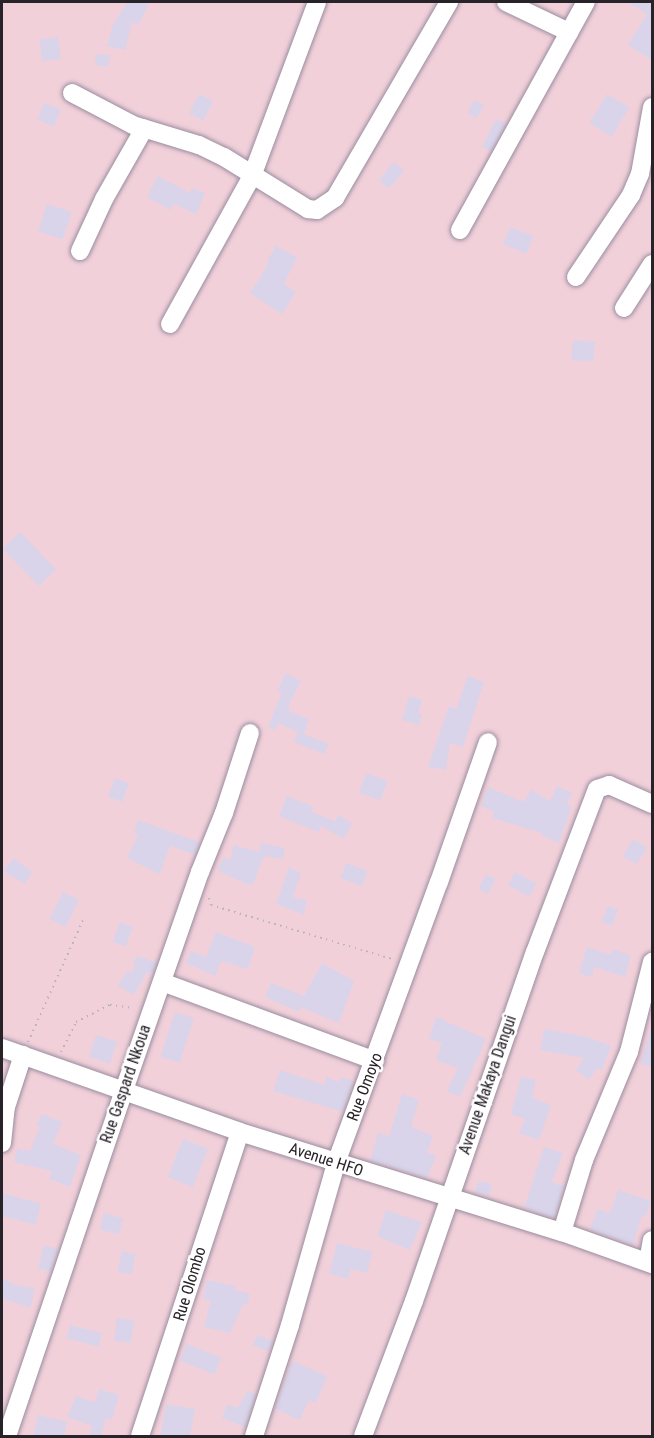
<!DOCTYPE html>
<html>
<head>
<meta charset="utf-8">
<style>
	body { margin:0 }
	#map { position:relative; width:654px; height:1438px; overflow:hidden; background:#fbf6fe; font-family:"Roboto Condensed",sans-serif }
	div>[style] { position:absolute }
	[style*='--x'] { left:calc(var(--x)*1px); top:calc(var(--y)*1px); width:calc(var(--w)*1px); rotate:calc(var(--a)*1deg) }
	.green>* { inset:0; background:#f1d0da; transform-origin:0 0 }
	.building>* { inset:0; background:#dad4ea; transform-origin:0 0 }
	.path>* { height:2px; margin-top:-1px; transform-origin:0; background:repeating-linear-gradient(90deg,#b8b3ba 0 1.5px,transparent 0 6px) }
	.roads { filter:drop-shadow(0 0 2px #9a8d9f) drop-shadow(0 0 2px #9a8d9f) }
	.minor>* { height:18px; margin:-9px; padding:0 9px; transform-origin:9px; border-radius:9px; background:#fff }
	span { translate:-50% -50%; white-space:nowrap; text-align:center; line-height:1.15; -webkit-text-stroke:5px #fff; paint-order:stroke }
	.street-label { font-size:16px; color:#282229 }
	.frame { position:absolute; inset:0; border:3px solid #282229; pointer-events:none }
</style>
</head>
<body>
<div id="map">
	<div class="green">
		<i style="left:2px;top:2px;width:650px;height:1434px"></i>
	</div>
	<div class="building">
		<i style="clip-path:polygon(127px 2px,150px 2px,138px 25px,132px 22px,125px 50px,107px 46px,112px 27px)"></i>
		<i style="clip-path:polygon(627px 2px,652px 2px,652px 60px,628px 45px,647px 14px)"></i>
		<i style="left:58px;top:37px;width:22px;height:19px;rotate:82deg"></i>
		<i style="clip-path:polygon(96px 54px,110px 55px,108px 67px,95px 65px)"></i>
		<i style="left:199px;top:94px;width:16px;height:22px;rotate:27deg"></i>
		<i style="left:607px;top:94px;width:26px;height:34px;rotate:31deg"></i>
		<i style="left:474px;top:100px;width:11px;height:15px;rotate:27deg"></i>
		<i style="left:44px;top:103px;width:18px;height:18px;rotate:22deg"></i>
		<i style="left:496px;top:119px;width:11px;height:31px;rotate:27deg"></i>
		<i style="left:394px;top:162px;width:13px;height:24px;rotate:39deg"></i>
		<i style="clip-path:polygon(158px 176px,190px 193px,192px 188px,205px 193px,196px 214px,174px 204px,171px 210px,147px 197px)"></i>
		<i style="left:47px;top:204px;width:26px;height:29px;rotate:18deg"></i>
		<i style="left:510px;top:227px;width:25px;height:19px;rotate:21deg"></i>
		<i style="clip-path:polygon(275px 246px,297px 257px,284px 284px,296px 292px,282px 314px,250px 293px,269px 263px,267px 262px)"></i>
		<i style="left:573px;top:340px;width:22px;height:20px;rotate:5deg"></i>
		<i style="left:20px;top:532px;width:52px;height:24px;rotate:46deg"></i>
		<i style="clip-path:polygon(286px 673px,301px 681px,288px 706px,290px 707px,289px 711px,309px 719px,304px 734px,329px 744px,324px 754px,294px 742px,298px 732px,279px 723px,275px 730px,268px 727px,282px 692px,277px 690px)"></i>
		<i style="clip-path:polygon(468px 676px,484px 682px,463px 747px,450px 743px,446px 770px,428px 767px,449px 706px,456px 709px)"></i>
		<i style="clip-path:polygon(409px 696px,422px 700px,418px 713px,422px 714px,419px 725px,402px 720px)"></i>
		<i style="left:366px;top:773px;width:23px;height:21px;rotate:20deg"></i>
		<i style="left:115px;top:778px;width:15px;height:20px;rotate:20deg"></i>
		<i style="clip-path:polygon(557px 786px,572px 793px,567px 804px,572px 806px,559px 843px,541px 835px,542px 833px,492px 818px,494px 812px,481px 806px,488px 787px,524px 802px,531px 790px,550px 801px)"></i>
		<i style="clip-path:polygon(287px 796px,314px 807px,311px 812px,335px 821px,338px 815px,352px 823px,344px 839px,321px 826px,319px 832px,279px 816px)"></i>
		<i style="clip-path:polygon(138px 820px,199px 842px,195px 855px,170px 846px,160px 874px,127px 858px,138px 835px,134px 833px)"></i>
		<i style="left:633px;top:839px;width:16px;height:20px;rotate:30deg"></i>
		<i style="clip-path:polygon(261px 843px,285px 848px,283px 859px,264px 856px,252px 886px,218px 871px,223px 858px,230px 860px,234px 845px,259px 852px)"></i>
		<i style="clip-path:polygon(14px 858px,32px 872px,25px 884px,3px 871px)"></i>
		<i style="left:346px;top:863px;width:23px;height:16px;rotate:20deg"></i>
		<i style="clip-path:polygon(289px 867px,301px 873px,293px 897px,307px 901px,304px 915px,276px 904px)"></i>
		<i style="left:515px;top:872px;width:24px;height:15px;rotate:28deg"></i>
		<i style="left:486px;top:874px;width:11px;height:17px;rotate:27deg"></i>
		<i style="left:63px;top:892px;width:18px;height:30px;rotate:27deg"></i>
		<i style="left:608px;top:906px;width:11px;height:17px;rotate:22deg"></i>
		<i style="left:120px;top:922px;width:14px;height:21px;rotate:21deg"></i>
		<i style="clip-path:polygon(216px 932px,255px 947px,248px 969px,221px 961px,215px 976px,186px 963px,191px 951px,206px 957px)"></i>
		<i style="clip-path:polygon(587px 947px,611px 955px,612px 949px,631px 955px,625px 977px,594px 967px,592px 977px,579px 973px)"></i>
		<i style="clip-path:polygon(136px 956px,157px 962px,153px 973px,147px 972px,134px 995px,118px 986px,127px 971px,132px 973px)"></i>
		<i style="clip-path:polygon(322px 963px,354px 981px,339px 1023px,301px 1007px,299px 1012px,265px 997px,271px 983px,304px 996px)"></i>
		<i style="left:175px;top:1012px;width:20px;height:47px;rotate:18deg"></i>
		<i style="clip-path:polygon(436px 1017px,486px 1039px,460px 1097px,447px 1091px,458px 1068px,436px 1060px,442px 1043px,429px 1039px)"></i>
		<i style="clip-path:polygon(544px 1029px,588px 1037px,611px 1046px,602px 1070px,597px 1068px,589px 1080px,576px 1070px,584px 1058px,540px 1050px)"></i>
		<i style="clip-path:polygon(651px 1030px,652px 1031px,652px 1067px,640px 1063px)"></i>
		<i style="left:96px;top:1035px;width:22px;height:23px;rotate:18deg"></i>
		<i style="clip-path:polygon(280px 1070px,324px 1085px,327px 1077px,339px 1082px,341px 1077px,354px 1081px,343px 1112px,273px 1091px)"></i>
		<i style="clip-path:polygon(521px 1077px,536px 1080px,532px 1098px,551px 1105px,539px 1140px,519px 1133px,525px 1119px,511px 1114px)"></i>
		<i style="clip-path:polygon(402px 1094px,419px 1100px,411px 1127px,433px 1136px,427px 1152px,436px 1156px,427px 1178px,370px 1161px,378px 1133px,389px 1136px)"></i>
		<i style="clip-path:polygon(41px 1114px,62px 1122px,53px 1144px,81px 1155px,70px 1187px,49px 1179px,52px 1171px,14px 1162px,17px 1149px,30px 1151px,40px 1127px,37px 1125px)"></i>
		<i style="left:183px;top:1139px;width:27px;height:41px;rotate:22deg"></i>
		<i style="clip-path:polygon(544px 1147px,563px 1153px,552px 1182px,564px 1186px,555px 1218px,524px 1208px)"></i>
		<i style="left:478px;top:1181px;width:14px;height:12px;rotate:12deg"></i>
		<i style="clip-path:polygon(618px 1190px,651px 1201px,646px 1216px,642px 1215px,633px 1245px,590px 1230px,597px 1209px,610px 1213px)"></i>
		<i style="clip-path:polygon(2px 1193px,41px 1204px,36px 1225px,2px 1216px)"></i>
		<i style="clip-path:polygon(386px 1210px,422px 1222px,410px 1250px,377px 1236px)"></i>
		<i style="left:104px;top:1213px;width:20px;height:17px;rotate:15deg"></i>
		<i style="clip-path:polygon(337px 1243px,373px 1252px,367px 1273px,351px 1269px,348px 1279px,329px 1274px)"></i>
		<i style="clip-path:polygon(44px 1245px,58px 1249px,51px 1271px,38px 1269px)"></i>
		<i style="left:122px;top:1251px;width:14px;height:21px;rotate:12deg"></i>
		<i style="clip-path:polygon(2px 1278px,16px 1285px,35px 1288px,30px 1308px,2px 1298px)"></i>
		<i style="clip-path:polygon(207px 1280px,235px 1286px,234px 1290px,250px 1294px,247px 1305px,243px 1304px,230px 1333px,204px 1327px,211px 1300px,203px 1299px)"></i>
		<i style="left:117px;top:1318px;width:17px;height:23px;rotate:7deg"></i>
		<i style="left:70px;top:1325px;width:33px;height:14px;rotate:14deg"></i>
		<i style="left:257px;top:1335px;width:17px;height:11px;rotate:21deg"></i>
		<i style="left:187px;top:1344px;width:37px;height:18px;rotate:22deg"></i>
		<i style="clip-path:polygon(292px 1361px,327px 1376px,316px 1403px,309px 1400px,300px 1420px,275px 1409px)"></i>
		<i style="clip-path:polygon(99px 1389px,119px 1395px,112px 1420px,106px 1418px,101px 1437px,89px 1437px,92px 1426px,67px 1417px,76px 1396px,95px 1402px)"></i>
		<i style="clip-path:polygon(248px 1390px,256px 1395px,245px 1427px,222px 1418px,227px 1404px,238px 1408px)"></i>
		<i style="clip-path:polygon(166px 1404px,195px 1409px,190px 1437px,160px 1437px)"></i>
		<i style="clip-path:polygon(38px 1415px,67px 1422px,64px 1437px,33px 1437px)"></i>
	</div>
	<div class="path">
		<i style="--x:209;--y:898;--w:7;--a:74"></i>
		<i style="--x:211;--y:905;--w:192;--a:16.6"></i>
		<i style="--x:28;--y:1042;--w:138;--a:-65.7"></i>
		<i style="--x:61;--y:1052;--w:34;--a:-63"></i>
		<i style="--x:76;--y:1022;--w:38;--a:-27"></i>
		<i style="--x:110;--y:1005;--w:24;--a:7"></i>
	</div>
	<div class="roads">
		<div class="minor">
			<i style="--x:506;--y:2;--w:70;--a:25.5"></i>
			<i style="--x:72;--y:93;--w:69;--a:27.7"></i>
			<i style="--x:133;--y:125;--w:69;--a:16.9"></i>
			<i style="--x:199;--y:145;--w:28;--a:26"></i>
			<i style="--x:224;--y:157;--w:99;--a:31.8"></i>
			<i style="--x:308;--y:209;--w:9;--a:6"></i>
			<i style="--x:317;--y:210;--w:22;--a:-34"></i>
			<i style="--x:335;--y:198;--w:227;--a:-59.8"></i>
			<i style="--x:460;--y:230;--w:260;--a:-61.1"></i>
			<i style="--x:80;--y:251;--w:57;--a:-65.2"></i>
			<i style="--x:104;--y:199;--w:81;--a:-60.3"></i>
			<i style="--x:576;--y:277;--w:99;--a:-56.1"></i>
			<i style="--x:631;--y:195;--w:23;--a:-67"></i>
			<i style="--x:640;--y:174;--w:68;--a:-79.8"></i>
			<i style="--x:624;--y:308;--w:52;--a:-57.5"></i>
			<i style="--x:170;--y:324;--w:169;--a:-61"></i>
			<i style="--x:252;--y:176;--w:186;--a:-69.5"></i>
			<i style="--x:162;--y:982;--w:227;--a:20.3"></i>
			<i style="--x:2;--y:1048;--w:252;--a:19.4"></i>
			<i style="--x:240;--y:1132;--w:337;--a:17.3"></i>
			<i style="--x:562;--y:1232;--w:96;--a:19.6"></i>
			<i style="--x:2;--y:1143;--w:36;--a:-84"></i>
			<i style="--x:6;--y:1107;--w:55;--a:-71.9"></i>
			<i style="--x:562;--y:1232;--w:75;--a:-73"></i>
			<i style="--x:584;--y:1160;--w:117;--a:-67.4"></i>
			<i style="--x:629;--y:1052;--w:93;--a:-75.7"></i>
			<i style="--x:648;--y:1262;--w:22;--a:-80"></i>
			<i style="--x:7;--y:1436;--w:365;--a:-71.3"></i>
			<i style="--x:124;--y:1090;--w:231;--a:-70.8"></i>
			<i style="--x:200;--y:872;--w:64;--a:-67.9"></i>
			<i style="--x:224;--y:813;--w:84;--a:-72"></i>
			<i style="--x:140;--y:1436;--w:320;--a:-71.8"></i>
			<i style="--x:254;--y:1436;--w:117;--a:-72"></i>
			<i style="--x:290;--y:1325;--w:168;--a:-74.1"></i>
			<i style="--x:336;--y:1163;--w:299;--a:-69.9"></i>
			<i style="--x:439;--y:882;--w:148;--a:-70.7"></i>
			<i style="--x:363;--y:1436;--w:144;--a:-69.3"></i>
			<i style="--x:414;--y:1301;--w:369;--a:-70.9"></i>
			<i style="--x:535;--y:952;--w:174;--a:-69.2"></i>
			<i style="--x:597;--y:789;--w:13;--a:-18"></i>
			<i style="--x:609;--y:785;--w:47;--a:23.8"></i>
		</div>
	</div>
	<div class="street-label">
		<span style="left:126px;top:1084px;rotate:-71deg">Rue Gaspard Nkoua</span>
		<span style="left:488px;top:1085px;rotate:-71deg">Avenue Makaya Dangui</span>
		<span style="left:365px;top:1087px;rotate:-69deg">Rue Omoyo</span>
		<span style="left:326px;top:1160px;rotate:18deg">Avenue HFO</span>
		<span style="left:190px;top:1284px;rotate:-73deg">Rue Olombo</span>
	</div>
	<div class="frame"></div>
</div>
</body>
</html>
